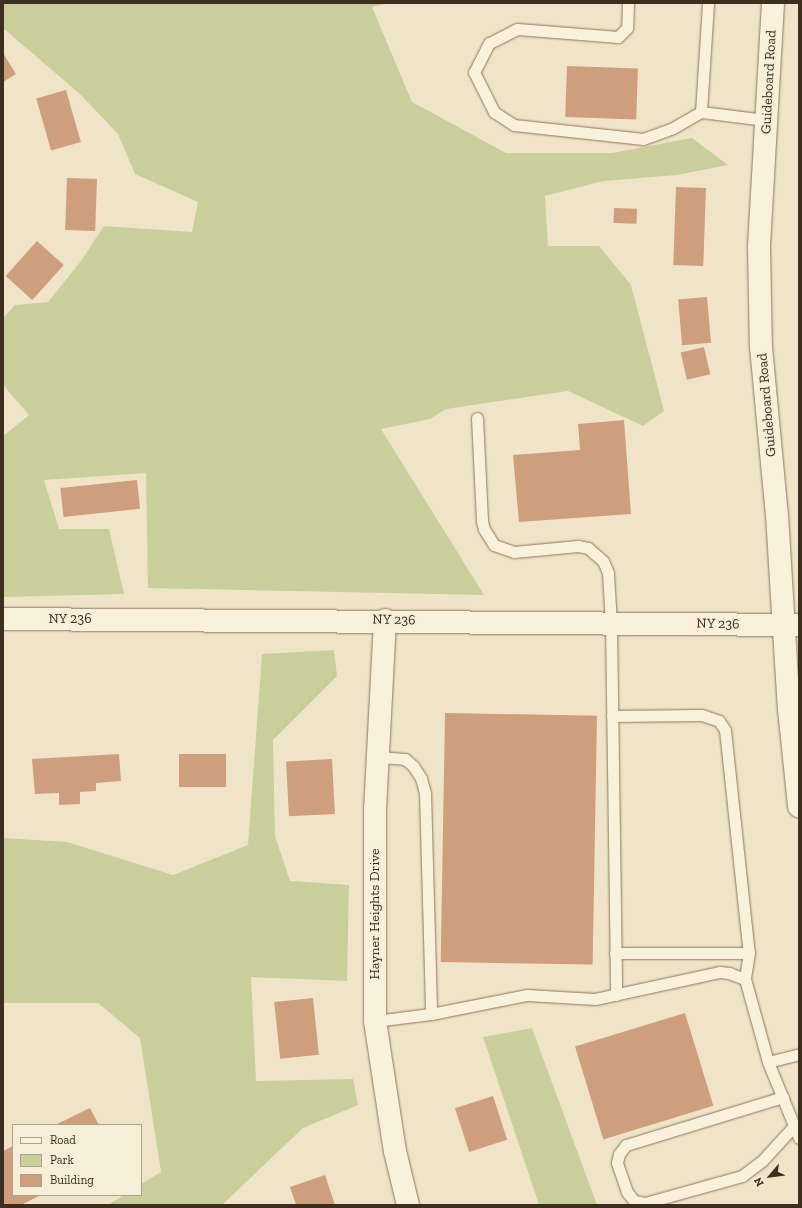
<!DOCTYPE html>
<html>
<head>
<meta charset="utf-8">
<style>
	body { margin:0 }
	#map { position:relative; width:802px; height:1208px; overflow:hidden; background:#f0e4c8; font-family:"Zilla Slab",serif }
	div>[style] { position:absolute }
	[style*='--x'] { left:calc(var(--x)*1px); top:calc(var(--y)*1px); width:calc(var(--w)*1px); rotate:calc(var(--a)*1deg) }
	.green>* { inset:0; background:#c9cf9b }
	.building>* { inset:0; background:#cf9f7d; transform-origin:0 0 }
	.roads { filter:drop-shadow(0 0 1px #8d765c) drop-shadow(0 0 1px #8d765c) }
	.lane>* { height:11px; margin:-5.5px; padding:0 5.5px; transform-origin:5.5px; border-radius:5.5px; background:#faf1dc }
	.street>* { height:22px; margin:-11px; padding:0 11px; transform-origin:11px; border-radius:11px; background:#faf1dc }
	.secondary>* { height:22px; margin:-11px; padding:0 11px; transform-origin:11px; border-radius:11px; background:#faf1dc }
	span { translate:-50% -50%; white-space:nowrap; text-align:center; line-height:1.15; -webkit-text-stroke:3.5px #f7eed8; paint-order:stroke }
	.street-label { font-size:14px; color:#3d2e20 }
	.frame { position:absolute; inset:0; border:4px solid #3d2e20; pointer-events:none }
	.legend { position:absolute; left:12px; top:1124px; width:130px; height:72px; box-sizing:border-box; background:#f7eed8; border:1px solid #ada18e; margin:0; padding:5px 7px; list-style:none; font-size:12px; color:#3d2e20 }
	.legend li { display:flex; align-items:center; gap:8px; height:20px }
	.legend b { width:20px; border:1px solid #ada18e }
	.north { position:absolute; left:750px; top:1156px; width:40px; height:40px; -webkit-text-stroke:3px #f7eed8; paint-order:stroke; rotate:242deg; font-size:11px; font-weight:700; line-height:16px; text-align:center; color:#3d2e20 }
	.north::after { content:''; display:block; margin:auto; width:14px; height:18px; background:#3d2e20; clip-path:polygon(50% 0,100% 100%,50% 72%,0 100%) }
</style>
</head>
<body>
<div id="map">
	<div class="green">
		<i style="clip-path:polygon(3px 3px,388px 3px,372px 7px,412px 102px,506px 153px,612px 153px,692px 138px,728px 165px,677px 175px,603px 181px,545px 196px,548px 246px,599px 246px,631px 285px,664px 411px,643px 426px,568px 391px,446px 409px,430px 419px,381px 429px,484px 595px,148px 588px,146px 473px,44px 480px,59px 529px,109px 529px,124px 594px,3px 597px,3px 436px,29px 415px,3px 385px,3px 318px,15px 305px,48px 302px,81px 261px,104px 226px,192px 232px,198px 202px,135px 174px,118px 134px,80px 94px,3px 28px)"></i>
		<i style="clip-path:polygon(334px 650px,337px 676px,273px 740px,275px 836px,290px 881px,349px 885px,347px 981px,251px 977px,256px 1081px,353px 1079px,358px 1105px,303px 1128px,222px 1205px,108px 1205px,124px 1195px,141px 1195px,141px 1184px,161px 1172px,140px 1038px,98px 1003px,3px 1003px,3px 838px,67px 842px,173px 875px,248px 845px,262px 654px)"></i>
		<i style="clip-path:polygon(532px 1028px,597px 1205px,539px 1205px,483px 1037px)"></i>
	</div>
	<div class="building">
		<i style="clip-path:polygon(3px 53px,16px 74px,3px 82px)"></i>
		<i style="left:567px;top:66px;width:71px;height:51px;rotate:2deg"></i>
		<i style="left:66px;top:90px;width:54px;height:31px;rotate:74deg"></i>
		<i style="left:67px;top:178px;width:30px;height:52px;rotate:2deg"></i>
		<i style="left:676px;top:187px;width:30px;height:78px;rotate:2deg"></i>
		<i style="left:614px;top:208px;width:23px;height:15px;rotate:2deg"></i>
		<i style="left:37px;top:241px;width:36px;height:47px;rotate:42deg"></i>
		<i style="left:707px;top:297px;width:46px;height:29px;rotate:85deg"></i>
		<i style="left:704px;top:347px;width:28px;height:24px;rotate:77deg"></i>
		<i style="clip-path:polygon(624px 420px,631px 514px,519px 522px,513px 455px,580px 450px,578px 424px)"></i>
		<i style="left:137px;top:480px;width:29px;height:77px;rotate:84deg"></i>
		<i style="left:445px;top:713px;width:152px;height:249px;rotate:1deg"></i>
		<i style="clip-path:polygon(119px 754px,121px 781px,96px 783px,96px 791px,80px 792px,80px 804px,59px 805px,59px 793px,35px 794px,32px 759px)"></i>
		<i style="left:179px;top:754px;width:47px;height:33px"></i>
		<i style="left:332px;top:759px;width:55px;height:46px;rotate:87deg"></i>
		<i style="left:313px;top:998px;width:57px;height:39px;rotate:84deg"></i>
		<i style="left:685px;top:1013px;width:97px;height:115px;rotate:73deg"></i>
		<i style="left:493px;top:1096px;width:46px;height:40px;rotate:72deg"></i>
		<i style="clip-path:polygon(90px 1108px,99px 1125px,55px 1125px)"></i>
		<i style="clip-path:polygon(13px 1146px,13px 1195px,41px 1195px,21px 1205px,3px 1205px,3px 1151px)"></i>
		<i style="clip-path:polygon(325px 1175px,335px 1205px,296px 1205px,290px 1187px)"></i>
	</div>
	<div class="roads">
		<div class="lane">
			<i style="--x:628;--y:3;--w:25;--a:92"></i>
			<i style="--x:627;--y:28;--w:13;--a:135"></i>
			<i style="--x:618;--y:37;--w:101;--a:-175.5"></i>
			<i style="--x:517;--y:29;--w:31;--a:153"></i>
			<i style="--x:489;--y:43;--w:33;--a:117"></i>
			<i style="--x:474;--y:72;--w:45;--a:63.4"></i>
			<i style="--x:494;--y:112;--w:24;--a:33"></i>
			<i style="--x:514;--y:125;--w:130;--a:6.2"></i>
			<i style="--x:643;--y:139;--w:32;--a:-20"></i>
			<i style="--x:673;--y:128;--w:32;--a:-30"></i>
			<i style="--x:701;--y:112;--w:65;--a:7"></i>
			<i style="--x:701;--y:112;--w:109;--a:-86.3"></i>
			<i style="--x:477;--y:418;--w:103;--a:87.2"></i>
			<i style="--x:482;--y:521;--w:8;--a:76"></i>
			<i style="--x:484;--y:529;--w:19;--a:58"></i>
			<i style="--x:494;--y:545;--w:21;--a:19"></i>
			<i style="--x:514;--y:552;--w:64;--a:-5.4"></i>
			<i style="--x:578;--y:546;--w:10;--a:11"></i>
			<i style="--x:588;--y:548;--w:20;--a:41"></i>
			<i style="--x:603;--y:561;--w:13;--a:67"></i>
			<i style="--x:608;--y:573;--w:50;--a:86.6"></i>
			<i style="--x:611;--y:623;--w:372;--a:89.2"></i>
			<i style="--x:612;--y:716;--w:90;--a:-0.6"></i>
			<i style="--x:702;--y:715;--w:18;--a:19"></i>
			<i style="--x:719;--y:721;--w:11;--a:56"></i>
			<i style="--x:725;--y:730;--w:224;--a:83.9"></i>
			<i style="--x:749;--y:953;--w:26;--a:99"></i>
			<i style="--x:378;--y:757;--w:27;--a:4"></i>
			<i style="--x:405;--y:759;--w:11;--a:41"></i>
			<i style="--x:413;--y:766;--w:14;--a:56"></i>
			<i style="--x:421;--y:778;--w:16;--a:75"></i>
			<i style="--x:425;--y:793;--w:221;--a:88.4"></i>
			<i style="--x:615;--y:953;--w:134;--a:0"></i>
			<i style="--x:375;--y:1021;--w:56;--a:-7.1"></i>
			<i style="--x:431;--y:1014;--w:98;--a:-11.2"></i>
			<i style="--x:527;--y:995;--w:68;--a:3.4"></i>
			<i style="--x:595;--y:999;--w:128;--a:-12.2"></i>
			<i style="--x:720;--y:972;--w:9;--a:6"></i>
			<i style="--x:729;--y:973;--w:17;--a:21"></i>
			<i style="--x:745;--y:979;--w:86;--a:74.5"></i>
			<i style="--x:768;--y:1062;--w:82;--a:67.8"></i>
			<i style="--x:768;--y:1062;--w:32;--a:-14"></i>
			<i style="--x:783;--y:1097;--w:164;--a:163"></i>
			<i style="--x:626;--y:1145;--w:11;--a:128"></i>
			<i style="--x:619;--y:1154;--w:9;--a:103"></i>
			<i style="--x:617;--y:1163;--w:31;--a:71"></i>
			<i style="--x:627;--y:1192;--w:11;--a:52"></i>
			<i style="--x:634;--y:1201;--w:11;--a:10"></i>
			<i style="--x:645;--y:1203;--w:101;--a:-15.6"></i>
			<i style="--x:742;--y:1176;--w:25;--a:-37"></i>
			<i style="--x:762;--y:1161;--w:47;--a:-47.6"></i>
		</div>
		<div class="street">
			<i style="--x:385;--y:620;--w:189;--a:93"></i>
			<i style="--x:375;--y:809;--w:212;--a:90"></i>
			<i style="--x:375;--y:1021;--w:132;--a:81.3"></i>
			<i style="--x:395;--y:1151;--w:56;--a:76.5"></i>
		</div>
		<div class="secondary">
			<i style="--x:773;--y:3;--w:244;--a:93.3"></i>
			<i style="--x:759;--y:247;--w:100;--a:88.9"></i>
			<i style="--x:761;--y:347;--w:169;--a:84.6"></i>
			<i style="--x:777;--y:515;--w:194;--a:86.5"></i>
			<i style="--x:789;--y:709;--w:98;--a:84.1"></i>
			<i style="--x:3;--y:619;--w:796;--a:0.43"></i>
		</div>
	</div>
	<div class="street-label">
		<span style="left:769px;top:82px;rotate:-87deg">Guideboard Road</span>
		<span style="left:767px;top:405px;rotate:-95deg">Guideboard Road</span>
		<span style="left:70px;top:619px">NY 236</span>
		<span style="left:394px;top:620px;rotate:1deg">NY 236</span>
		<span style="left:718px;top:624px;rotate:1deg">NY 236</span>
		<span style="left:375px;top:914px;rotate:-90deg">Hayner Heights Drive</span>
	</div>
	<div class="frame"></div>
	<ul class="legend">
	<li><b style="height:5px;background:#faf1dc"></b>Road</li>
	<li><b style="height:11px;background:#c9cf9b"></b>Park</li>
	<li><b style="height:11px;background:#cf9f7d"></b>Building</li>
	</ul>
	<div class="north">N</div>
</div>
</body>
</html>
